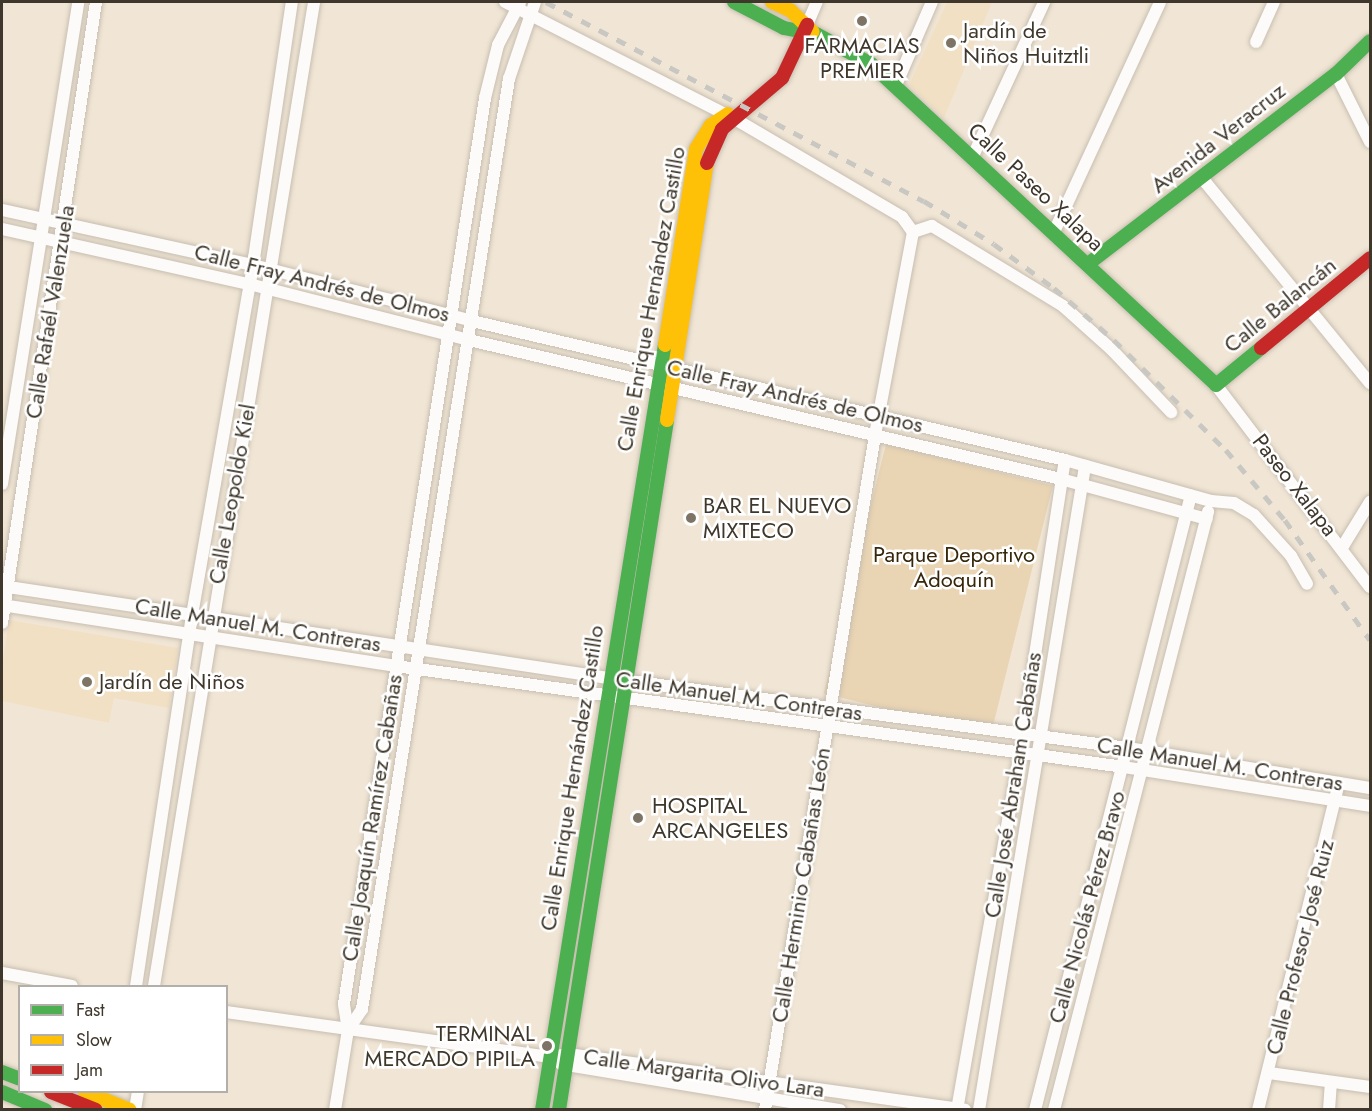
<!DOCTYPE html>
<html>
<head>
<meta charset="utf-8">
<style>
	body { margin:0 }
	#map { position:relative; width:1372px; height:1111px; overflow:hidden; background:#f1e6d5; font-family:Jost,sans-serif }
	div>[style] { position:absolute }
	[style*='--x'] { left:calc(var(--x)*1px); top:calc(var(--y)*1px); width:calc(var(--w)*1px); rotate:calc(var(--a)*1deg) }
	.built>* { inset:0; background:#f2e0c4 }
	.green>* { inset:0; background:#e9d4b3; transform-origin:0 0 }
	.roads { filter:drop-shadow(0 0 2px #c7beb1) drop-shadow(0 0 2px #c7beb1) }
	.street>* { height:12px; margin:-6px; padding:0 6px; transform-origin:6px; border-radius:6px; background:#fdfbf9 }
	.fast>* { height:14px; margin:-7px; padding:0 7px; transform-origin:7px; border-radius:7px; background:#4caf50 }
	.slow>* { height:14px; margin:-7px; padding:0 7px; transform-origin:7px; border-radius:7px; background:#ffc107 }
	.jam>* { height:14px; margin:-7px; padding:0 7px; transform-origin:7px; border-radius:7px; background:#c62828 }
	.rail>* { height:4.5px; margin-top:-2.25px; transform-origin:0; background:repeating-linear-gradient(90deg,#c9c7c2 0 10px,transparent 0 20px) }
	.dots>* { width:16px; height:16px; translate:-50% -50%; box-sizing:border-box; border:3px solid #fff; border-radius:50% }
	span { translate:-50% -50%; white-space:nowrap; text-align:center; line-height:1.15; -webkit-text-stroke:5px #fff; paint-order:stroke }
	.poi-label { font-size:22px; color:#3f372b }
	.left { translate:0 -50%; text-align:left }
	.right { translate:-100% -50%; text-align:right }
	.street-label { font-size:22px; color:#3f372b }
	.park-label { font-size:22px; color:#36260a }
	.frame { position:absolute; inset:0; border:3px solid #3f372b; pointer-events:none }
	.legend { position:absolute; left:18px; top:985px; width:210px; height:108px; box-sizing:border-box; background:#fff; border:2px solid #b2afaa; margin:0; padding:8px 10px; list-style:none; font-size:18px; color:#3f372b }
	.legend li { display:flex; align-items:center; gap:12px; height:30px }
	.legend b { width:30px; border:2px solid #b2afaa }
</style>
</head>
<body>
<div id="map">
	<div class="built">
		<i style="clip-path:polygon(947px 2px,992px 2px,944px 118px,909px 85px)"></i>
		<i style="clip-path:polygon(9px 620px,178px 648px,169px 708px,114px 698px,109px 723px,2px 701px,2px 666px)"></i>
	</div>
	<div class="green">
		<i style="left:886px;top:444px;width:172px;height:257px;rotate:14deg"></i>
	</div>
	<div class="roads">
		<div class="street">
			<i style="--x:505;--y:2;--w:258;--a:27"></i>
			<i style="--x:735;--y:119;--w:194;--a:30.4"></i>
			<i style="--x:902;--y:217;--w:19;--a:54"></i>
			<i style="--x:913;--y:232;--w:207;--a:100.6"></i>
			<i style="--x:875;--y:435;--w:684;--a:99.26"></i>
			<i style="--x:807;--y:25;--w:25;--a:-67"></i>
			<i style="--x:1256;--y:42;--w:44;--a:-65.8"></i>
			<i style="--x:1336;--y:74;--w:76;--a:63.4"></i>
			<i style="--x:896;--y:85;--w:90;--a:-66.6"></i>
			<i style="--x:973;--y:156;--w:170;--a:-65.2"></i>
			<i style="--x:1202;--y:178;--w:265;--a:50.7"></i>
			<i style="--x:2;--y:210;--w:257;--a:12.4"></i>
			<i style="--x:253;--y:265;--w:226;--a:14.3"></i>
			<i style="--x:472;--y:321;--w:609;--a:13.19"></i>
			<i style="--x:1065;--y:460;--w:152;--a:15.7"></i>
			<i style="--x:1211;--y:501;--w:23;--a:5"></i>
			<i style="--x:1234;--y:503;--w:23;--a:31"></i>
			<i style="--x:1254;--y:515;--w:55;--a:47.9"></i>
			<i style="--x:1291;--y:556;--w:32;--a:60"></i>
			<i style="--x:2;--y:229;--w:253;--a:12.6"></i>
			<i style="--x:249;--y:284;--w:227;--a:14.3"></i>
			<i style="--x:469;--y:340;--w:608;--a:13.21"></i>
			<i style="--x:1061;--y:479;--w:151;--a:15.3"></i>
			<i style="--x:913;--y:232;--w:20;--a:-18"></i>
			<i style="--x:932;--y:226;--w:153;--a:31.4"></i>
			<i style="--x:1063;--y:306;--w:66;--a:41.9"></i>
			<i style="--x:1112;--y:350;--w:86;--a:46.4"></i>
			<i style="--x:1053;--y:234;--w:255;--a:-65.2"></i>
			<i style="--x:1216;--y:385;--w:254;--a:52.7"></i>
			<i style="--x:2;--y:484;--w:488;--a:-81"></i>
			<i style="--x:1343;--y:546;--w:52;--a:-58.5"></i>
			<i style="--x:2;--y:586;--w:613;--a:8.63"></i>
			<i style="--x:608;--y:678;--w:525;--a:7.67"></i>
			<i style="--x:1128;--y:748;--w:245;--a:9.4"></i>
			<i style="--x:2;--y:605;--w:399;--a:8.8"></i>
			<i style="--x:396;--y:666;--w:735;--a:7.9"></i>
			<i style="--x:1124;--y:767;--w:249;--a:9"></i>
			<i style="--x:2;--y:623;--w:628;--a:-81.39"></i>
			<i style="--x:2;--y:973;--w:71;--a:10.5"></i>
			<i style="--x:136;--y:986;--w:375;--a:-81.4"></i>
			<i style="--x:192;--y:615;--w:355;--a:-80.1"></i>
			<i style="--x:253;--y:265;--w:266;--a:-81.6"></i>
			<i style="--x:154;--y:986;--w:997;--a:-80.76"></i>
			<i style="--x:226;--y:1012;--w:327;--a:7.9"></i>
			<i style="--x:550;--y:1057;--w:18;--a:-9"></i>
			<i style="--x:568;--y:1054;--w:401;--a:8"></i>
			<i style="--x:348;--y:1030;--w:25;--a:-56"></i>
			<i style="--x:362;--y:1009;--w:942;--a:-81.02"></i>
			<i style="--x:509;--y:79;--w:81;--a:-71.3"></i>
			<i style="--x:561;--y:1064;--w:283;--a:9.4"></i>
			<i style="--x:1269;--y:1073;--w:102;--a:7.9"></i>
			<i style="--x:135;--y:1110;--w:18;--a:-81"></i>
			<i style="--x:335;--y:1110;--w:81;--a:-80.8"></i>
			<i style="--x:348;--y:1030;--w:26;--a:-99"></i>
			<i style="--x:344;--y:1004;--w:917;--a:-81.15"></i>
			<i style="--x:485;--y:98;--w:55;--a:-76.2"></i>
			<i style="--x:498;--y:45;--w:47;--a:-62.4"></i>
			<i style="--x:957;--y:1110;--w:363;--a:-80"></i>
			<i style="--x:1020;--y:753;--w:296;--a:-81.3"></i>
			<i style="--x:979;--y:1110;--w:653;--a:-80.65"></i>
			<i style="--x:1035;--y:1110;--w:634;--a:-75.77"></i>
			<i style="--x:1054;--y:1110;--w:618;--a:-75.56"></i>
			<i style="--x:1258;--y:1110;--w:337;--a:-76.1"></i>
			<i style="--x:1329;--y:1110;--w:27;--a:-86"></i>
		</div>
		<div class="fast">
			<i style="--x:734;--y:2;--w:56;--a:27.5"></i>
			<i style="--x:784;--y:28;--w:33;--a:11"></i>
			<i style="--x:816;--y:34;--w:63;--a:28.6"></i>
			<i style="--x:871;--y:64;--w:471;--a:42.9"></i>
			<i style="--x:1216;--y:385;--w:58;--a:-39.4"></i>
			<i style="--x:1088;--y:264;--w:312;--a:-37.5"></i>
			<i style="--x:1336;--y:74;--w:47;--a:-44.1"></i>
			<i style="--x:2;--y:1072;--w:19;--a:21"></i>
			<i style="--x:2;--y:1092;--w:47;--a:22.7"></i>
			<i style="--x:542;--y:1110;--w:775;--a:-80.87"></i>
			<i style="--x:559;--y:1110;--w:698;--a:-81.1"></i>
		</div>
		<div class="slow">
			<i style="--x:772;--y:2;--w:21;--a:25"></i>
			<i style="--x:791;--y:11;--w:30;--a:44"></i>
			<i style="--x:665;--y:345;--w:198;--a:-81"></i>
			<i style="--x:696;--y:149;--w:28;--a:-58"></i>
			<i style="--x:711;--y:125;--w:20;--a:-33"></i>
			<i style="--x:667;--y:420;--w:260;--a:-81.2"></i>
			<i style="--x:85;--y:1092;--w:48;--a:21.8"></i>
		</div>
		<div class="jam">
			<i style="--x:707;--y:163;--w:37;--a:-66"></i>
			<i style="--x:722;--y:129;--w:79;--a:-40.4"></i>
			<i style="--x:782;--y:78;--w:59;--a:-64.7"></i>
			<i style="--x:1261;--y:348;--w:141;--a:-39.5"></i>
			<i style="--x:51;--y:1092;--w:48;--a:21.8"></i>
		</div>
	</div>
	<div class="rail">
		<i style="--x:546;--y:2;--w:427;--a:27.8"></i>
		<i style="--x:924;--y:201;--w:82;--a:31.6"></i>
		<i style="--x:994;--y:244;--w:74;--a:36.3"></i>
		<i style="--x:1054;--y:288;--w:79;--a:40.9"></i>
		<i style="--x:1114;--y:340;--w:157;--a:44.5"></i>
		<i style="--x:1226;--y:450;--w:92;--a:49.9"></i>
		<i style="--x:1285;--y:520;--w:147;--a:54.7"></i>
	</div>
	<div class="dots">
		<i style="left:862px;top:21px;background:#7d7466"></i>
		<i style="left:951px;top:43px;background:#7d7466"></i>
		<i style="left:691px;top:518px;background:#7d7466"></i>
		<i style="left:87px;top:682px;background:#7d7466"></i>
		<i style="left:638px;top:818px;background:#7d7466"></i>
		<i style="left:547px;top:1046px;background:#7d7466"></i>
	</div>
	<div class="poi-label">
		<span class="left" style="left:963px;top:43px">Jardín de<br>Niños Huitztli</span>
		<span style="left:862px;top:58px">FARMACIAS<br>PREMIER</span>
		<span class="left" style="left:703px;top:518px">BAR EL NUEVO<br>MIXTECO</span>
		<span class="left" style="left:99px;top:682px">Jardín de Niños</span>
		<span class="left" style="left:652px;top:818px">HOSPITAL<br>ARCANGELES</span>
		<span class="right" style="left:535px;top:1046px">TERMINAL<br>MERCADO PIPILA</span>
	</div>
	<div class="street-label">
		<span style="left:1218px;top:138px;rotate:-38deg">Avenida Veracruz</span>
		<span style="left:1036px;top:187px;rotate:43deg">Calle Paseo Xalapa</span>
		<span style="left:322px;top:283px;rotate:14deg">Calle Fray Andrés de Olmos</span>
		<span style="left:651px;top:299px;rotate:-80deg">Calle Enrique Hernández Castillo</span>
		<span style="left:1280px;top:305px;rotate:-39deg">Calle Balancán</span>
		<span style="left:50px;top:312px;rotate:-81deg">Calle Rafaél Valenzuela</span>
		<span style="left:795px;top:396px;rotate:13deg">Calle Fray Andrés de Olmos</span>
		<span style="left:1295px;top:485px;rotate:52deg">Paseo Xalapa</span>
		<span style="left:232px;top:494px;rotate:-80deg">Calle Leopoldo Kiel</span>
		<span style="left:258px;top:625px;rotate:9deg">Calle Manuel M. Contreras</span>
		<span style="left:739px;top:696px;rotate:8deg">Calle Manuel M. Contreras</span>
		<span style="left:1220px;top:764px;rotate:9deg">Calle Manuel M. Contreras</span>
		<span style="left:572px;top:778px;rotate:-81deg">Calle Enrique Hernández Castillo</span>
		<span style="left:1013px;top:785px;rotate:-81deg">Calle José Abraham Cabañas</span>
		<span style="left:372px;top:818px;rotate:-81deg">Calle Joaquín Ramírez Cabañas</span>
		<span style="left:801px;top:885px;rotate:-81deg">Calle Herminio Cabañas León</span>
		<span style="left:1087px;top:907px;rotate:-75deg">Calle Nicolás Pérez Bravo</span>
		<span style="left:1300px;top:947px;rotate:-76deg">Calle Profesor José Ruiz</span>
		<span style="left:704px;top:1073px;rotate:8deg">Calle Margarita Olivo Lara</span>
	</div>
	<div class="park-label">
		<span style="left:954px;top:567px">Parque Deportivo<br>Adoquín</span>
	</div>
	<div class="frame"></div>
	<ul class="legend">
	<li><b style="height:8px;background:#4caf50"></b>Fast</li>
	<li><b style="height:8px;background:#ffc107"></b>Slow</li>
	<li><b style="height:8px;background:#c62828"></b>Jam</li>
	</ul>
</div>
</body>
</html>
